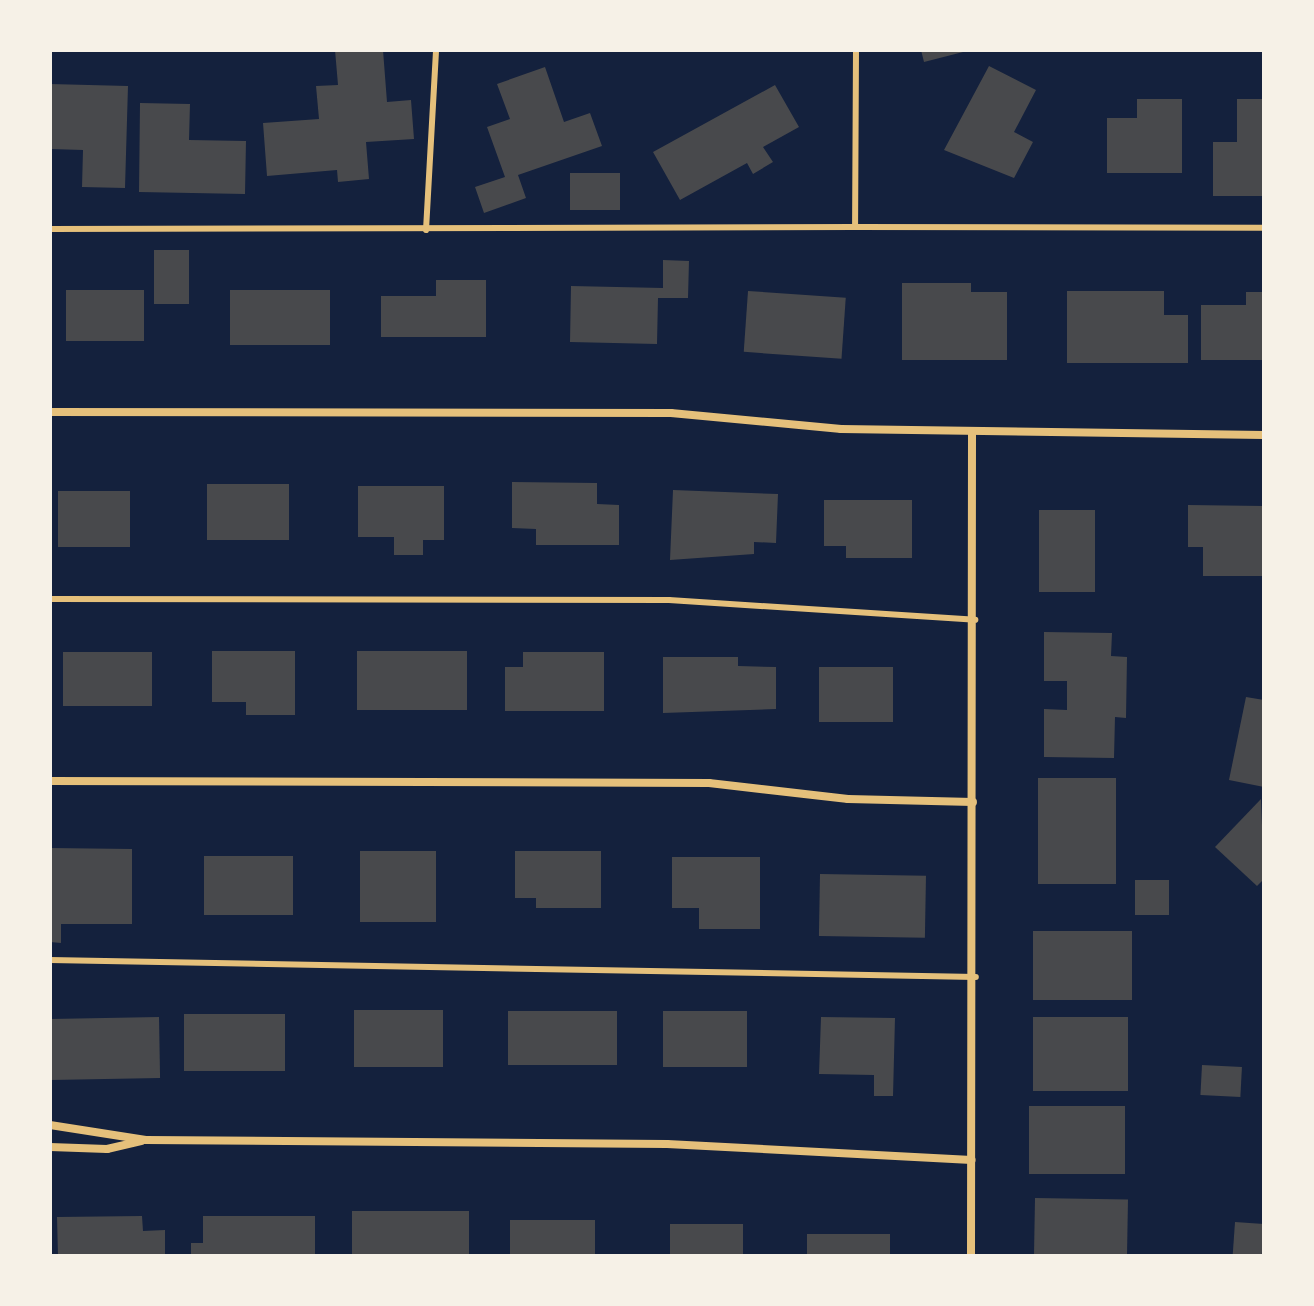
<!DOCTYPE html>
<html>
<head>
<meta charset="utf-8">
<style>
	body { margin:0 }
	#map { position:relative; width:1314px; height:1306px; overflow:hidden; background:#14213d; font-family:Raleway,sans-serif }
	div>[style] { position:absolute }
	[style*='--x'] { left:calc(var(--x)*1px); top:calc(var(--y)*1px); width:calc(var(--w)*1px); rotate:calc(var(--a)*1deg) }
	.building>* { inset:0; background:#48494c; transform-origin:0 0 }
	.service>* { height:6px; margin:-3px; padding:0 3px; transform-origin:3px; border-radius:3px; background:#e5c07b }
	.minor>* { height:8px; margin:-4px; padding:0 4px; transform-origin:4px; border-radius:4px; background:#e5c07b }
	span { translate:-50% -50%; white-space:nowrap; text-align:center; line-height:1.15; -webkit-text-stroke:8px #f6f1e7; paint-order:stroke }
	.frame { position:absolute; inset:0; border:52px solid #f6f1e7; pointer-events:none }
</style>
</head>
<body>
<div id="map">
	<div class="building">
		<i style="clip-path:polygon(335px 50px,383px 50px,387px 102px,411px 100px,414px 139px,366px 142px,369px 179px,338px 182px,337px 170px,267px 176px,263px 123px,319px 119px,316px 86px,338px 85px)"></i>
		<i style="clip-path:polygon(921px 50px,967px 50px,967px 51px,924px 62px)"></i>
		<i style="clip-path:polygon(989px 66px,1036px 90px,1014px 132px,1033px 142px,1014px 178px,944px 150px)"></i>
		<i style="clip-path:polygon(545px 67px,564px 122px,590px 113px,602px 146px,518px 175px,526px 198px,484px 213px,475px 187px,505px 177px,487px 127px,510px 119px,497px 84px)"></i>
		<i style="clip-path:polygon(50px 84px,128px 86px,125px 188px,82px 187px,83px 150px,50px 149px)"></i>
		<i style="clip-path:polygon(775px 85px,799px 127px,763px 147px,773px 162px,753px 174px,747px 163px,680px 200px,653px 152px)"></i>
		<i style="clip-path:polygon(1137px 99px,1182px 99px,1182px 173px,1107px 173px,1107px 118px,1137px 118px)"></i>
		<i style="clip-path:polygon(1237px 99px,1264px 99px,1264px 196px,1213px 196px,1213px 142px,1237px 142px)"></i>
		<i style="clip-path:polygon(140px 103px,190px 104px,189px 140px,246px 141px,245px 194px,139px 192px)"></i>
		<i style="left:570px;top:173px;width:50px;height:37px"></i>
		<i style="left:154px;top:250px;width:35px;height:54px"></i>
		<i style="clip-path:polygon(663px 260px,689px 261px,688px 298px,658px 298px,657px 344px,570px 342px,571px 286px,663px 288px)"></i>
		<i style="clip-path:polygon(436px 280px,486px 280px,486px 337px,381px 337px,381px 296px,436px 296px)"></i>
		<i style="clip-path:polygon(902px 283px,971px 283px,971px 292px,1007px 292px,1007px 360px,902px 360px)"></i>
		<i style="left:66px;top:290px;width:78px;height:51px"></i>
		<i style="left:230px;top:290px;width:100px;height:55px"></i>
		<i style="left:748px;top:291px;width:98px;height:61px;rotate:4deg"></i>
		<i style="clip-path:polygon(1067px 291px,1164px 291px,1164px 315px,1188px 315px,1188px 363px,1067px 363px)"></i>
		<i style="clip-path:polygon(1246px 292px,1264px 292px,1264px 360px,1201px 360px,1201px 305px,1246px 305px)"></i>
		<i style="clip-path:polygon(512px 482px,597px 483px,597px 504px,619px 505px,619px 545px,536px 545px,536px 529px,512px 528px)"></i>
		<i style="left:207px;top:484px;width:82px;height:56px"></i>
		<i style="clip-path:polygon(358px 486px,444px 486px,444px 540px,423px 540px,423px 555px,394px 555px,394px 537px,358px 537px)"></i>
		<i style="clip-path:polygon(673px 490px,778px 494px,776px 543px,754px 542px,754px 554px,670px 560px)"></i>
		<i style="left:58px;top:491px;width:72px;height:56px"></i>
		<i style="clip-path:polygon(824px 500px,912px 500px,912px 558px,846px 558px,846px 546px,824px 546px)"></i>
		<i style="clip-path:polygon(1188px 505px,1264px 506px,1262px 576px,1203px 576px,1203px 547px,1188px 547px)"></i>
		<i style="left:1039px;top:510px;width:56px;height:82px"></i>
		<i style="clip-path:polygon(1044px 632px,1112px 633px,1111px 656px,1127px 657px,1126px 718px,1115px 717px,1114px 758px,1044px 757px,1044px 709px,1067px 710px,1067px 681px,1044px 681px)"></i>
		<i style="clip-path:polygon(212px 651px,295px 651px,295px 715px,246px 715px,246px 702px,212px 702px)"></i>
		<i style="left:357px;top:651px;width:110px;height:59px"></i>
		<i style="left:63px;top:652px;width:89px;height:54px"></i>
		<i style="clip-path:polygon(523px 652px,604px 652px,604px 711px,505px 711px,505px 667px,523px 667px)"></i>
		<i style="clip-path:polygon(663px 657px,738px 657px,738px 666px,776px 667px,776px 709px,663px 713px)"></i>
		<i style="left:819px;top:667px;width:74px;height:55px"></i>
		<i style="clip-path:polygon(1246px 697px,1264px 700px,1264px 787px,1229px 780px)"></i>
		<i style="left:1038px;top:778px;width:78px;height:106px"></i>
		<i style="clip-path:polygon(1261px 799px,1264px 879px,1257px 886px,1215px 847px)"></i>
		<i style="clip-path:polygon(50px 848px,132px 849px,132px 924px,61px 924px,61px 943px,50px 942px)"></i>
		<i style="left:360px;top:851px;width:76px;height:71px"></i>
		<i style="clip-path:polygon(515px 851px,601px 851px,601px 908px,536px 908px,536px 898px,515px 898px)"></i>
		<i style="left:204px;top:856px;width:89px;height:59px"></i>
		<i style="clip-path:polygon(672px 857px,760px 857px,760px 929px,699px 929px,699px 908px,672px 908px)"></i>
		<i style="left:820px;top:874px;width:106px;height:62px;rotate:1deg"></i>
		<i style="left:1135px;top:880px;width:34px;height:35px"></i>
		<i style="left:1033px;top:931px;width:99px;height:69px"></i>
		<i style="left:354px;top:1010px;width:89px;height:57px"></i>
		<i style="left:508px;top:1011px;width:109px;height:54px"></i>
		<i style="left:663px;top:1011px;width:84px;height:56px"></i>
		<i style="left:184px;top:1014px;width:101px;height:57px"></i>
		<i style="left:159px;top:1017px;width:61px;height:109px;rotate:89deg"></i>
		<i style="clip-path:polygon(821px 1017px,895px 1018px,893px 1096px,874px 1096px,874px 1075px,819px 1074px)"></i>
		<i style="left:1033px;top:1017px;width:95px;height:74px"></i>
		<i style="left:1202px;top:1065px;width:40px;height:30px;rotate:3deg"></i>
		<i style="left:1029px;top:1106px;width:96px;height:68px"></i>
		<i style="left:1035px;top:1198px;width:93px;height:58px;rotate:1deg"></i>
		<i style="left:469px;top:1211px;width:45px;height:117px;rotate:90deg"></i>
		<i style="clip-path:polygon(142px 1216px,143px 1231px,165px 1230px,165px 1256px,58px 1256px,57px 1217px)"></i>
		<i style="clip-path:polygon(203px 1216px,315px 1216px,315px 1256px,191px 1256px,191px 1243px,203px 1243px)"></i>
		<i style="left:510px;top:1220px;width:85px;height:36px"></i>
		<i style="left:1235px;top:1222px;width:29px;height:34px;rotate:4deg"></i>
		<i style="left:670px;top:1224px;width:73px;height:32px"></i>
		<i style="left:807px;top:1234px;width:83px;height:22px"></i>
	</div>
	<div class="service">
		<i style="--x:856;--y:50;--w:177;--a:90.3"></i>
		<i style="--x:855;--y:227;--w:409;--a:0.1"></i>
		<i style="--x:50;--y:229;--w:805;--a:-0.14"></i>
		<i style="--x:426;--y:230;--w:180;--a:-86.8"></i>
		<i style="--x:50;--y:599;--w:619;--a:0.09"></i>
		<i style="--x:669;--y:600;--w:307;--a:3.7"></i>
		<i style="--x:50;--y:960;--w:926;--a:1.05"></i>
	</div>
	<div class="minor">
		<i style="--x:50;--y:412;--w:621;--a:0.09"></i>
		<i style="--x:671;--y:413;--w:171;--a:5.4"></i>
		<i style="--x:841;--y:429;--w:423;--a:0.8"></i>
		<i style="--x:50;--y:781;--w:659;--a:0.17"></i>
		<i style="--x:709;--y:783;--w:140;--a:6.6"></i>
		<i style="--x:848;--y:799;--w:125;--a:1.4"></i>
		<i style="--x:50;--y:1125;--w:97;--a:8.9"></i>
		<i style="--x:146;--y:1140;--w:521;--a:0.44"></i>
		<i style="--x:667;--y:1144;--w:305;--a:3"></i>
		<i style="--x:50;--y:1147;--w:57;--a:2"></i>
		<i style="--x:107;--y:1149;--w:35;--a:-13"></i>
		<i style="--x:971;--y:1256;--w:823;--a:-89.93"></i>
	</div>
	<div class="frame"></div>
</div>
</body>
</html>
